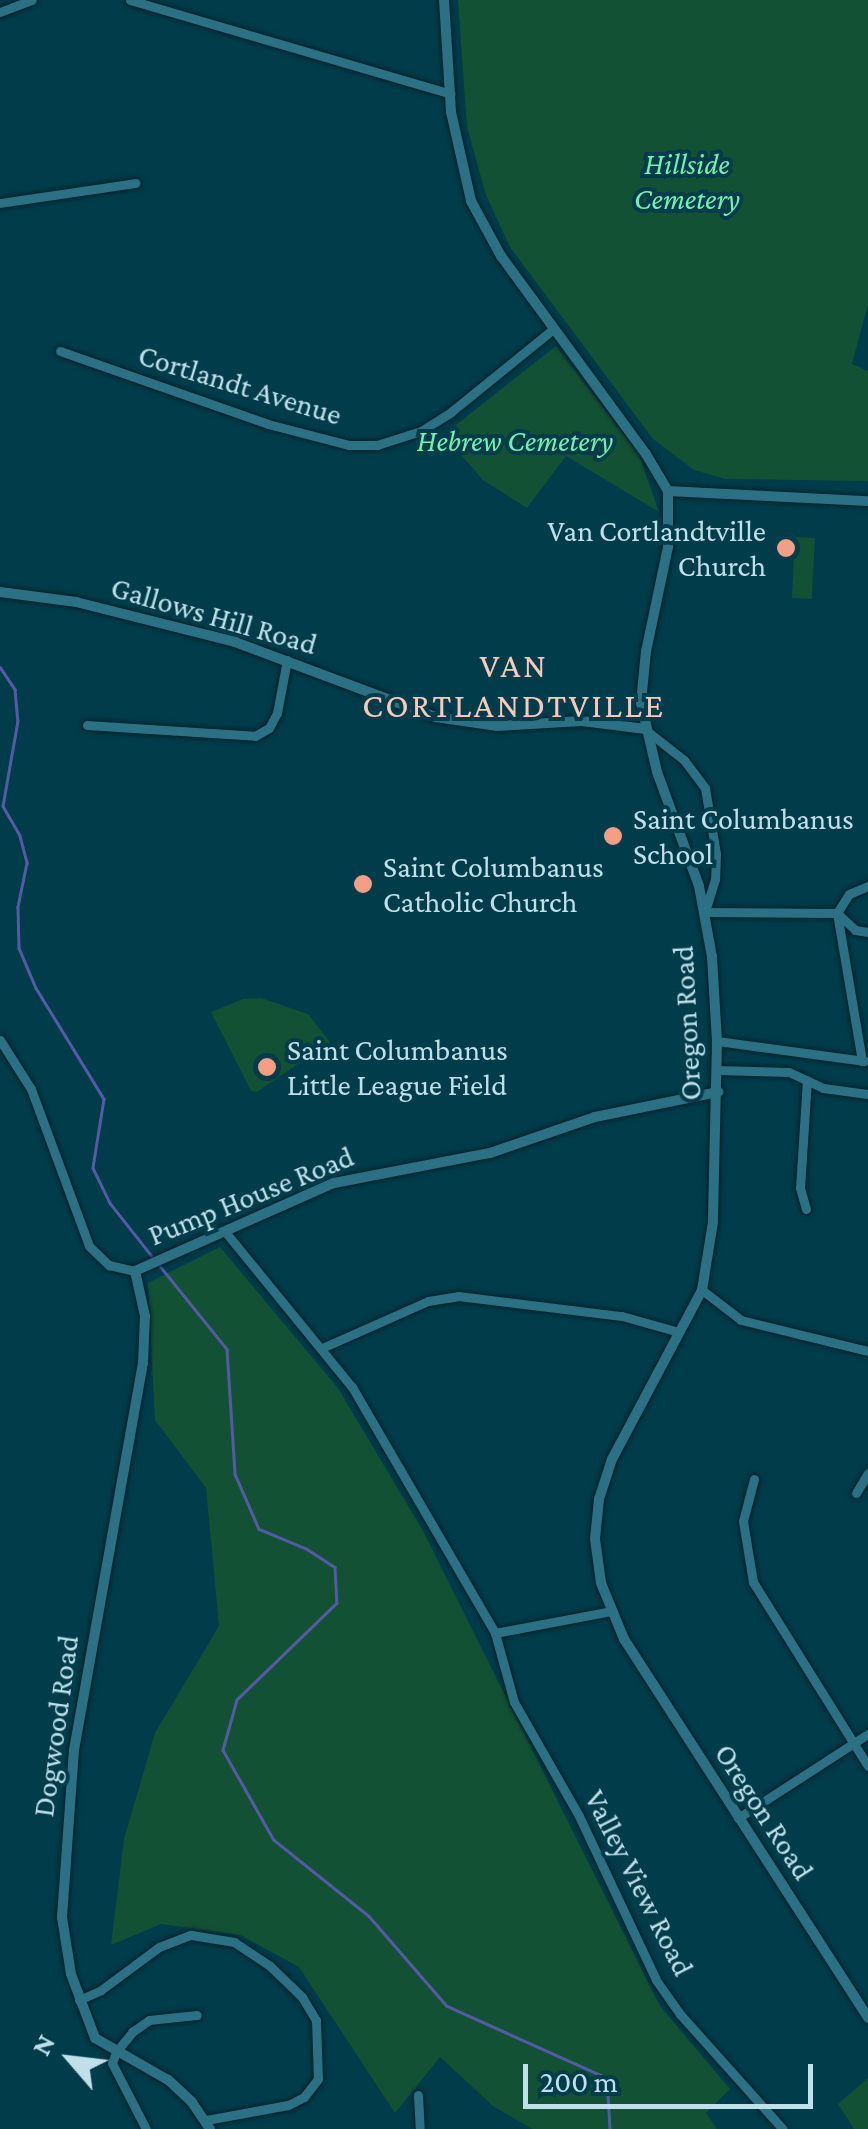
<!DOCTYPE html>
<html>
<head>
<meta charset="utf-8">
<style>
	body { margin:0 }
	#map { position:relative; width:868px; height:2129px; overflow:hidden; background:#003c4a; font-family:"Crimson Pro",serif }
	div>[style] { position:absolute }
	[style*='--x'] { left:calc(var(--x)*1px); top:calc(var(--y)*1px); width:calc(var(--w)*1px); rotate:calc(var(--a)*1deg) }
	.green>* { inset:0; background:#125133; transform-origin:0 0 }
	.stream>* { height:2.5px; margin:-1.25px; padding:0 1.25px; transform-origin:1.25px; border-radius:1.25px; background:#545aa6 }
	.roads { filter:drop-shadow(0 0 2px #00222b) drop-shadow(0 0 2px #00222b) }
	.minor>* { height:9px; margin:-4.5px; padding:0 4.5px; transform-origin:4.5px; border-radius:4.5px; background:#2b7183 }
	.tertiary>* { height:10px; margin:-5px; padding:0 5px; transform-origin:5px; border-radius:5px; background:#2b7183 }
	.dots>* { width:28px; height:28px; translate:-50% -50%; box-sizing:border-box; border:5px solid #003c4a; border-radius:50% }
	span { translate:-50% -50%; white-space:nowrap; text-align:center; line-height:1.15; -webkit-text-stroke:8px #003c4a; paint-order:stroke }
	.park-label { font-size:30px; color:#72f1ad; font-style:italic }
	.street-label { font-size:30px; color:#bfe0ea }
	.poi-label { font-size:30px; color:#bfe0ea }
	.right { translate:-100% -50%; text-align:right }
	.left { translate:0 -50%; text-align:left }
	.quarter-label { font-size:35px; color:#fac9ba; letter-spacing:2.5px }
	.north { position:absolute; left:20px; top:2009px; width:100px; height:100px; -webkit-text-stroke:8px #003c4a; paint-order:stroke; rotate:298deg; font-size:28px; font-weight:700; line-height:40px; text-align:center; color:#bfe0ea }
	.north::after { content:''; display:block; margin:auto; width:35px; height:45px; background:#bfe0ea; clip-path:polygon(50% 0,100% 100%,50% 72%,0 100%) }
	.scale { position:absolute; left:523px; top:2064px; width:290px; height:45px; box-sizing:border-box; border:5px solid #bfe0ea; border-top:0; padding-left:12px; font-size:30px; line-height:35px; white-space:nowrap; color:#bfe0ea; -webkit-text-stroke:8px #003c4a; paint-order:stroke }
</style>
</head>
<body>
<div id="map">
	<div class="green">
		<i style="clip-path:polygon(458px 0,868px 0,868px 304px,852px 364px,868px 371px,868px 481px,725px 479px,694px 470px,653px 439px,510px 247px,486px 195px,467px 127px)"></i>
		<i style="clip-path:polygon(556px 346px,639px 455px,659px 512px,566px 456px,527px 508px,483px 480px,456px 449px,447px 432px)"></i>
		<i style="left:795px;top:537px;width:20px;height:61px;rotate:3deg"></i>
		<i style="clip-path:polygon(261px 998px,308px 1014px,330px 1042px,257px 1092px,251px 1091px,211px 1012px,243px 999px)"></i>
		<i style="clip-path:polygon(220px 1247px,338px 1388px,423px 1531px,660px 2006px,730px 2089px,706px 2113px,717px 2129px,532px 2129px,493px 2106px,440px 2057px,395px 2113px,299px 1967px,240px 1935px,161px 1924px,111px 1945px,124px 1839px,155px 1733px,219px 1626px,206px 1488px,155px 1420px,148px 1283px)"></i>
		<i style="clip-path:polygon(868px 2078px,868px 2129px,854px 2129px,838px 2104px)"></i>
	</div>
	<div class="stream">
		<i style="--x:0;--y:667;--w:27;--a:56"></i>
		<i style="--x:15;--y:689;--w:32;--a:85"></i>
		<i style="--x:18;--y:721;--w:86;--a:100"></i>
		<i style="--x:3;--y:806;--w:34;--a:60"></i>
		<i style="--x:20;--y:836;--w:28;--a:75"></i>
		<i style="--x:27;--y:863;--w:45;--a:101.6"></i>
		<i style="--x:18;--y:907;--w:41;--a:88.6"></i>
		<i style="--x:19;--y:948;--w:43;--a:67"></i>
		<i style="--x:36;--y:988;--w:130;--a:58.5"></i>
		<i style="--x:104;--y:1099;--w:70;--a:99.1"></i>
		<i style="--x:93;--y:1168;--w:39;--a:64"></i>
		<i style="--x:110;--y:1203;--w:73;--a:51.7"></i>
		<i style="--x:160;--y:1266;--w:107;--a:51.1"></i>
		<i style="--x:227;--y:1349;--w:125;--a:86.3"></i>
		<i style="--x:235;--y:1474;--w:60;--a:66.4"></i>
		<i style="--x:259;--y:1529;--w:52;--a:22.6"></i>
		<i style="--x:307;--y:1549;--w:33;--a:33"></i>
		<i style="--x:335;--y:1567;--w:36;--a:87"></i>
		<i style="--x:337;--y:1603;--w:139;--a:135.9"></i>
		<i style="--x:237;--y:1700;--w:52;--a:105.6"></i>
		<i style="--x:223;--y:1750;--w:103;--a:60.5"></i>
		<i style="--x:274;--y:1840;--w:122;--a:38.7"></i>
		<i style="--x:369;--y:1916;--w:119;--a:49.1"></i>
		<i style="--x:447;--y:2006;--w:175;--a:24.2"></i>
		<i style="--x:607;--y:2078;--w:51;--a:86.6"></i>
	</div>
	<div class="roads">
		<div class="minor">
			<i style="--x:130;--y:0;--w:334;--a:16.3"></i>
			<i style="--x:0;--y:12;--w:34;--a:-21"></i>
			<i style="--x:0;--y:203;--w:137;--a:-8.4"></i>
			<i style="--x:60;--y:351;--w:220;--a:19.3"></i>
			<i style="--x:268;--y:424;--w:84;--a:14.5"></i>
			<i style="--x:349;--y:445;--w:28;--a:0"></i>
			<i style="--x:377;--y:445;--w:46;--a:-17.7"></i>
			<i style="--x:421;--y:431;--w:36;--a:-32"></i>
			<i style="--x:451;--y:412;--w:132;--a:-39.1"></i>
			<i style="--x:87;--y:725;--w:168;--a:3.7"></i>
			<i style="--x:255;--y:736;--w:16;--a:-30"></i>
			<i style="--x:269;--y:728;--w:17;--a:-62"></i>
			<i style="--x:277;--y:713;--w:54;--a:-79.3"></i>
			<i style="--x:647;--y:731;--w:47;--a:38.1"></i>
			<i style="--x:684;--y:760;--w:35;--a:53"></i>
			<i style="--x:705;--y:788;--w:67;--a:80.5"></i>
			<i style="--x:716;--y:854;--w:25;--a:92"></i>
			<i style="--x:715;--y:879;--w:34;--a:107"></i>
			<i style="--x:705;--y:912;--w:132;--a:0.4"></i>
			<i style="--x:837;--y:913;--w:25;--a:43"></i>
			<i style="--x:855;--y:930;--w:13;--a:9"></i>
			<i style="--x:0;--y:1040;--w:58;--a:57.7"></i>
			<i style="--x:31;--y:1089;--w:167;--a:69.7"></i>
			<i style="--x:89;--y:1246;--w:28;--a:44"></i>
			<i style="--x:109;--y:1265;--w:27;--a:13"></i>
			<i style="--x:717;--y:1041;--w:149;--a:7.7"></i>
			<i style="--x:862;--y:1061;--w:150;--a:-99.6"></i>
			<i style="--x:837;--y:913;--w:22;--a:-58"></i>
			<i style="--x:849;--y:894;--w:21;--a:-23"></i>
			<i style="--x:717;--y:1070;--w:72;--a:1.6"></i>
			<i style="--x:789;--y:1072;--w:38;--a:25"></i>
			<i style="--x:823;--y:1088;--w:45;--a:7.6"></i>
			<i style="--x:806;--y:1209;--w:22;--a:-106"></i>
			<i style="--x:800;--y:1188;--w:108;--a:-86.3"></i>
			<i style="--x:227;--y:1234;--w:198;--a:50.8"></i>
			<i style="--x:352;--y:1387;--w:285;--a:59.8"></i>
			<i style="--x:495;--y:1633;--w:118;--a:-10.7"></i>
			<i style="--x:702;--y:1290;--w:49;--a:37.6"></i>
			<i style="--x:741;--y:1320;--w:131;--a:13.7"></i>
			<i style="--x:322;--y:1348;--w:116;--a:-23.9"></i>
			<i style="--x:428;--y:1301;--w:30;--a:-9"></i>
			<i style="--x:458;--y:1296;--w:165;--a:7"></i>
			<i style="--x:622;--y:1316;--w:59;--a:15.7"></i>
			<i style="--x:754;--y:1479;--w:43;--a:104.7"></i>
			<i style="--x:743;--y:1521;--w:62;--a:80.7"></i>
			<i style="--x:753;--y:1582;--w:217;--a:58"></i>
			<i style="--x:856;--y:1493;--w:23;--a:-59"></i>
			<i style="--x:495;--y:1633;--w:72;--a:74.6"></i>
			<i style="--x:514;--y:1702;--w:131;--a:60.3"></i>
			<i style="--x:579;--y:1816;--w:181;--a:64.8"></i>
			<i style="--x:656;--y:1980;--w:42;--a:54.8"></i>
			<i style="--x:680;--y:2014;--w:154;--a:48.2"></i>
			<i style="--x:738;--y:1818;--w:155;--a:-32.9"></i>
			<i style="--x:79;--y:2000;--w:24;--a:-24"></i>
			<i style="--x:101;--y:1990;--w:72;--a:-36.6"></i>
			<i style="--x:159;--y:1947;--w:34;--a:-21"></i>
			<i style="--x:191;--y:1935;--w:44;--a:9.2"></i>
			<i style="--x:234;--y:1942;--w:43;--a:33.7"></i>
			<i style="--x:270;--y:1966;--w:45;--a:44.1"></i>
			<i style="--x:302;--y:1997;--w:27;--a:59"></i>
			<i style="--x:316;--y:2020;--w:59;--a:88.1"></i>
			<i style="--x:318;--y:2079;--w:23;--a:128"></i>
			<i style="--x:304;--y:2097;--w:18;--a:153"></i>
			<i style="--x:288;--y:2105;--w:83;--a:169.6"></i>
			<i style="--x:418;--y:2095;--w:34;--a:87"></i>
			<i style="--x:146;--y:2129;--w:74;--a:-117.3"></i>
			<i style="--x:112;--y:2063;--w:12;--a:-70"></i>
			<i style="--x:116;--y:2052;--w:26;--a:-51"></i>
			<i style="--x:132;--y:2032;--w:21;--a:-35"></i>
			<i style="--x:149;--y:2020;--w:48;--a:-5.9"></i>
		</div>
		<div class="tertiary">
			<i style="--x:444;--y:0;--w:112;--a:86.4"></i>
			<i style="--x:451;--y:112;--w:91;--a:77.3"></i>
			<i style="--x:471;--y:201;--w:63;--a:61.4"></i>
			<i style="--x:501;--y:256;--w:245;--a:53.8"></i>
			<i style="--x:646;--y:454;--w:43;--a:59.3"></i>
			<i style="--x:668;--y:491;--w:56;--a:90"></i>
			<i style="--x:668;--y:547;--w:106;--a:101.9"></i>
			<i style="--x:646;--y:651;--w:52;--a:95.5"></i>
			<i style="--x:641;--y:703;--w:71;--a:76.9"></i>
			<i style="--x:657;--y:772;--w:121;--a:69.8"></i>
			<i style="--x:699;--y:886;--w:72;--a:79.6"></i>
			<i style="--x:712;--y:957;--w:84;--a:86.6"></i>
			<i style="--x:717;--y:1041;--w:181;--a:91.3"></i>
			<i style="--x:713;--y:1222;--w:69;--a:99.2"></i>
			<i style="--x:702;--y:1290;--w:191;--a:118"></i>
			<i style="--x:612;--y:1459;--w:42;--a:108"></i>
			<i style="--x:599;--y:1499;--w:40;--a:95.7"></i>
			<i style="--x:595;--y:1539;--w:44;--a:82.2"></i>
			<i style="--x:601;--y:1583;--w:61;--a:67.7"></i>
			<i style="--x:624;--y:1639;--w:451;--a:57.2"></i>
			<i style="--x:668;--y:491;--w:200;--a:2.9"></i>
			<i style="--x:0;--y:592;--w:77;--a:7.5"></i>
			<i style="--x:76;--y:602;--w:164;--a:14.1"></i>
			<i style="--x:235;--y:642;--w:215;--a:20.5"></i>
			<i style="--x:436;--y:717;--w:62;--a:8.4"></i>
			<i style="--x:497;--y:726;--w:85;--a:-3.4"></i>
			<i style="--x:582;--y:721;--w:64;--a:7.2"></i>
			<i style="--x:210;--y:2129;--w:32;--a:-124"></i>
			<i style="--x:192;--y:2102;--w:33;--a:-137"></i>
			<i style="--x:168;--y:2080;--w:84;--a:-150.1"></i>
			<i style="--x:95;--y:2038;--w:68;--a:-110.6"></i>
			<i style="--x:71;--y:1974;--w:58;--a:-99"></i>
			<i style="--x:62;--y:1917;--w:167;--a:-85.9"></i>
			<i style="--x:74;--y:1750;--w:393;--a:-79.9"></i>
			<i style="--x:143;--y:1363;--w:47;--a:-87.6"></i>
			<i style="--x:145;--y:1316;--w:46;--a:-102.5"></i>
			<i style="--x:135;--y:1271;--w:218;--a:-23.9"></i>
			<i style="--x:334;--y:1183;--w:159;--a:-10.9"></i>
			<i style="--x:490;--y:1153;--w:111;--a:-18.9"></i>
			<i style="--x:595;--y:1117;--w:126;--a:-11.5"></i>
		</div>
	</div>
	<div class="dots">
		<i style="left:786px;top:548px;background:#f39f85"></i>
		<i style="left:613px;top:836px;background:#f39f85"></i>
		<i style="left:363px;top:884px;background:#f39f85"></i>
		<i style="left:267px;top:1067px;background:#f39f85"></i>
	</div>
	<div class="park-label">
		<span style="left:687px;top:181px">Hillside<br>Cemetery</span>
		<span style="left:515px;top:441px">Hebrew Cemetery</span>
	</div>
	<div class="street-label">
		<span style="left:240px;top:385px;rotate:17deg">Cortlandt Avenue</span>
		<span style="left:214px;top:616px;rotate:16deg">Gallows Hill Road</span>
		<span style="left:687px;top:1023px;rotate:-93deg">Oregon Road</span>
		<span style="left:251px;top:1196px;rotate:-22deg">Pump House Road</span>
		<span style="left:56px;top:1726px;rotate:-82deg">Dogwood Road</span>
		<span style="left:764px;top:1812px;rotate:57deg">Oregon Road</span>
		<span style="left:639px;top:1883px;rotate:63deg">Valley View Road</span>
	</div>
	<div class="poi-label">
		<span class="right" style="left:766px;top:548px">Van Cortlandtville<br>Church</span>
		<span class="left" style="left:633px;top:836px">Saint Columbanus<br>School</span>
		<span class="left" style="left:383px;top:884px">Saint Columbanus<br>Catholic Church</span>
		<span class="left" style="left:287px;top:1067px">Saint Columbanus<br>Little League Field</span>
	</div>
	<div class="quarter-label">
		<span style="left:514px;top:686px">VAN<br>CORTLANDTVILLE</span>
	</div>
	<div class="north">N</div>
	<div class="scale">200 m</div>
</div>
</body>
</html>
